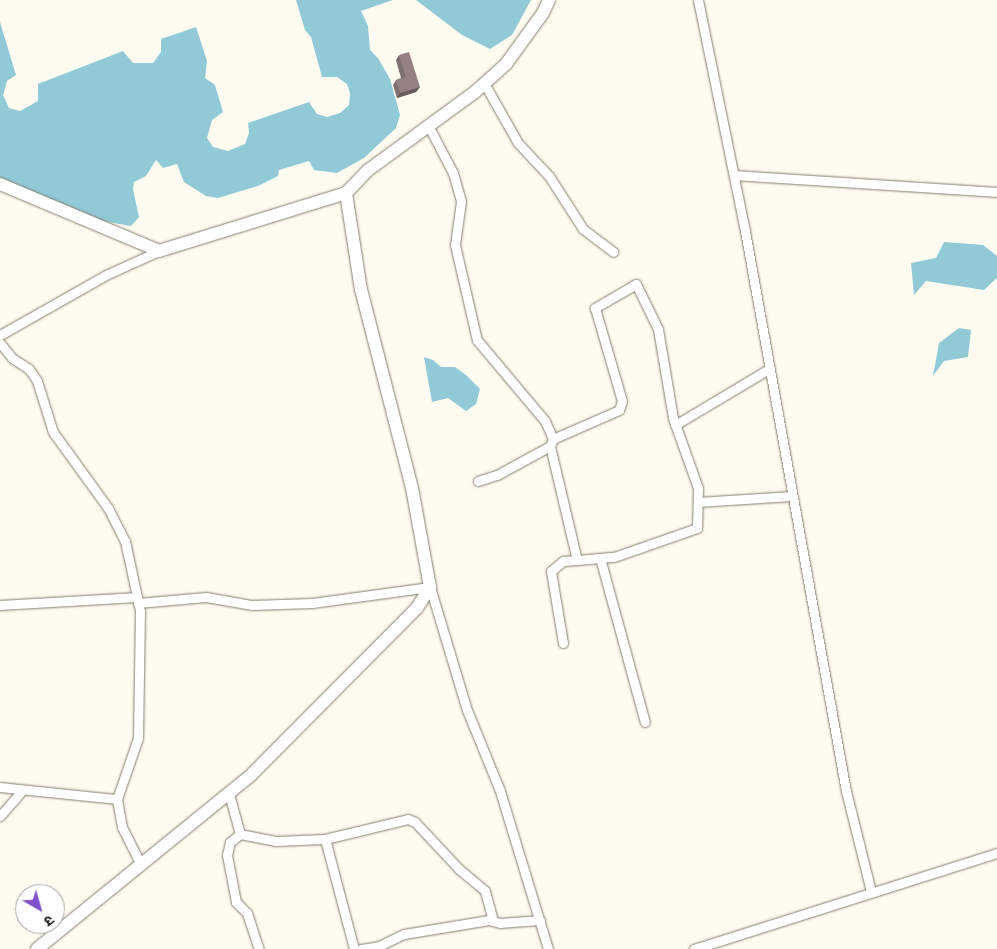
<!DOCTYPE html>
<html>
<head>
<meta charset="utf-8">
<style>
	body { margin:0 }
	#map { position:relative; width:997px; height:949px; overflow:hidden; background:#fefbf0; font-family:Rubik,"Noto Sans Devanagari",sans-serif }
	div>[style] { position:absolute }
	[style*='--x'] { left:calc(var(--x)*1px); top:calc(var(--y)*1px); width:calc(var(--w)*1px); rotate:calc(var(--a)*1deg) }
	.water>* { inset:0; background:#92c9d7 }
	.roads { filter:drop-shadow(0 0 1px #847e6f) drop-shadow(0 0 1px #847e6f) }
	.street>* { height:9px; margin:-4.5px; padding:0 4.5px; transform-origin:4.5px; border-radius:4.5px; background:#fff }
	.secondary>* { height:12px; margin:-6px; padding:0 6px; transform-origin:6px; border-radius:6px; background:#fff }
	.wall>* { inset:0; background:#806f6f }
	.shaded-wall>* { inset:0; background:#685a5a }
	.building>* { inset:0; background:#958181 }
	span { translate:-50% -50%; white-space:nowrap; text-align:center; line-height:1.15; -webkit-text-stroke:5px #fff; paint-order:stroke }
	.north { position:absolute; left:15px; top:884px; width:50px; height:50px; box-sizing:border-box; background:#fff; border:1px solid #a1a09e; border-radius:50%; rotate:142deg; font-size:14px; font-weight:700; line-height:20px; text-align:center; color:#14120c }
	.north::after { content:''; display:block; margin:auto; width:18px; height:22px; background:#7e50c9; clip-path:polygon(50% 0,100% 100%,50% 72%,0 100%) }
</style>
</head>
<body>
<div id="map">
	<div class="water">
		<i style="clip-path:polygon(296px 0,393px 0,361px 11px,368px 26px,370px 50px,378px 58px,390px 79px,400px 115px,396px 128px,364px 158px,337px 173px,314px 170px,309px 161px,279px 170px,278px 176px,258px 186px,218px 198px,206px 196px,184px 182px,177px 164px,163px 168px,156px 160px,146px 176px,134px 182px,133px 189px,139px 217px,131px 226px,91px 219px,0 179px,0 22px,16px 75px,7px 81px,3px 95px,9px 108px,20px 111px,38px 101px,38px 84px,123px 51px,133px 63px,153px 63px,161px 52px,161px 39px,196px 27px,207px 61px,205px 78px,215px 85px,223px 112px,212px 120px,207px 138px,213px 147px,228px 151px,245px 144px,249px 133px,248px 123px,309px 102px,317px 114px,327px 117px,340px 113px,349px 105px,350px 93px,347px 84px,337px 77px,322px 77px,311px 37px,305px 30px)"></i>
		<i style="clip-path:polygon(416px 0,531px 0,512px 35px,490px 49px,462px 35px)"></i>
		<i style="clip-path:polygon(944px 242px,983px 245px,997px 256px,997px 278px,984px 290px,926px 281px,914px 295px,911px 263px,936px 258px)"></i>
		<i style="clip-path:polygon(959px 328px,971px 330px,968px 357px,944px 361px,933px 376px,939px 343px)"></i>
		<i style="clip-path:polygon(424px 357px,433px 360px,441px 367px,455px 367px,466px 375px,480px 389px,476px 404px,466px 411px,448px 398px,432px 402px)"></i>
	</div>
	<div class="roads">
		<div class="street">
			<i style="--x:698;--y:0;--w:236;--a:78.5"></i>
			<i style="--x:745;--y:231;--w:569;--a:79.78"></i>
			<i style="--x:846;--y:791;--w:103;--a:76"></i>
			<i style="--x:484;--y:83;--w:69;--a:60.5"></i>
			<i style="--x:518;--y:143;--w:45;--a:46.8"></i>
			<i style="--x:549;--y:176;--w:63;--a:57.3"></i>
			<i style="--x:583;--y:229;--w:38;--a:37"></i>
			<i style="--x:428;--y:125;--w:54;--a:62.5"></i>
			<i style="--x:453;--y:173;--w:29;--a:74"></i>
			<i style="--x:461;--y:201;--w:44;--a:97.8"></i>
			<i style="--x:455;--y:245;--w:98;--a:77"></i>
			<i style="--x:477;--y:340;--w:106;--a:50"></i>
			<i style="--x:545;--y:421;--w:20;--a:66"></i>
			<i style="--x:734;--y:175;--w:264;--a:3.7"></i>
			<i style="--x:0;--y:335;--w:124;--a:-29.5"></i>
			<i style="--x:108;--y:274;--w:56;--a:-24.3"></i>
			<i style="--x:0;--y:343;--w:19;--a:51"></i>
			<i style="--x:12;--y:358;--w:20;--a:33"></i>
			<i style="--x:29;--y:369;--w:14;--a:56"></i>
			<i style="--x:37;--y:381;--w:53;--a:72.6"></i>
			<i style="--x:53;--y:432;--w:94;--a:54.1"></i>
			<i style="--x:108;--y:508;--w:37;--a:63"></i>
			<i style="--x:125;--y:541;--w:72;--a:77.9"></i>
			<i style="--x:140;--y:611;--w:127;--a:90.9"></i>
			<i style="--x:138;--y:738;--w:65;--a:109"></i>
			<i style="--x:117;--y:799;--w:28;--a:80"></i>
			<i style="--x:122;--y:827;--w:40;--a:63.4"></i>
			<i style="--x:675;--y:425;--w:109;--a:-30.8"></i>
			<i style="--x:478;--y:481;--w:20;--a:-18"></i>
			<i style="--x:497;--y:475;--w:60;--a:-28.7"></i>
			<i style="--x:698;--y:502;--w:94;--a:-3.7"></i>
			<i style="--x:600;--y:558;--w:170;--a:74.7"></i>
			<i style="--x:138;--y:603;--w:68;--a:-5"></i>
			<i style="--x:206;--y:597;--w:47;--a:9.9"></i>
			<i style="--x:252;--y:605;--w:60;--a:-1.9"></i>
			<i style="--x:312;--y:603;--w:119;--a:-7.7"></i>
			<i style="--x:430;--y:587;--w:128;--a:73.3"></i>
			<i style="--x:467;--y:710;--w:87;--a:67.8"></i>
			<i style="--x:500;--y:791;--w:165;--a:73.1"></i>
			<i style="--x:0;--y:605;--w:137;--a:-3.3"></i>
			<i style="--x:563;--y:643;--w:73;--a:-99.5"></i>
			<i style="--x:551;--y:571;--w:16;--a:-40"></i>
			<i style="--x:563;--y:561;--w:14;--a:-4"></i>
			<i style="--x:577;--y:560;--w:37;--a:-5"></i>
			<i style="--x:614;--y:557;--w:88;--a:-19.3"></i>
			<i style="--x:697;--y:528;--w:40;--a:-88.6"></i>
			<i style="--x:698;--y:488;--w:74;--a:-109.7"></i>
			<i style="--x:673;--y:418;--w:90;--a:-99.6"></i>
			<i style="--x:658;--y:329;--w:50;--a:-116.1"></i>
			<i style="--x:636;--y:284;--w:48;--a:149.7"></i>
			<i style="--x:595;--y:308;--w:97;--a:73.8"></i>
			<i style="--x:622;--y:401;--w:9;--a:108"></i>
			<i style="--x:619;--y:410;--w:72;--a:156.3"></i>
			<i style="--x:553;--y:439;--w:8;--a:113"></i>
			<i style="--x:550;--y:446;--w:117;--a:76.7"></i>
			<i style="--x:0;--y:787;--w:118;--a:5.9"></i>
			<i style="--x:229;--y:794;--w:41;--a:74.6"></i>
			<i style="--x:240;--y:834;--w:37;--a:11"></i>
			<i style="--x:276;--y:841;--w:49;--a:-2.3"></i>
			<i style="--x:325;--y:839;--w:85;--a:-13.5"></i>
			<i style="--x:408;--y:819;--w:8;--a:23"></i>
			<i style="--x:415;--y:822;--w:64;--a:46.9"></i>
			<i style="--x:459;--y:869;--w:34;--a:40"></i>
			<i style="--x:485;--y:891;--w:31;--a:75"></i>
			<i style="--x:0;--y:816;--w:33;--a:-49"></i>
			<i style="--x:240;--y:834;--w:13;--a:141"></i>
			<i style="--x:230;--y:842;--w:13;--a:103"></i>
			<i style="--x:227;--y:855;--w:48;--a:79.2"></i>
			<i style="--x:236;--y:902;--w:16;--a:45"></i>
			<i style="--x:247;--y:913;--w:38;--a:72"></i>
			<i style="--x:325;--y:839;--w:114;--a:75.2"></i>
			<i style="--x:361;--y:949;--w:18;--a:-9"></i>
			<i style="--x:379;--y:946;--w:28;--a:-26"></i>
			<i style="--x:404;--y:934;--w:86;--a:-9.4"></i>
			<i style="--x:489;--y:920;--w:11;--a:15"></i>
			<i style="--x:500;--y:923;--w:40;--a:-4.3"></i>
			<i style="--x:694;--y:949;--w:318;--a:-17.6"></i>
		</div>
		<div class="secondary">
			<i style="--x:0;--y:184;--w:173;--a:22.8"></i>
			<i style="--x:159;--y:251;--w:196;--a:-17.2"></i>
			<i style="--x:37;--y:949;--w:277;--a:-39.1"></i>
			<i style="--x:252;--y:774;--w:234;--a:-45.2"></i>
			<i style="--x:417;--y:608;--w:25;--a:-58"></i>
			<i style="--x:430;--y:587;--w:101;--a:-100.3"></i>
			<i style="--x:412;--y:488;--w:204;--a:-104.4"></i>
			<i style="--x:361;--y:290;--w:98;--a:-98.8"></i>
			<i style="--x:346;--y:193;--w:30;--a:-46"></i>
			<i style="--x:367;--y:171;--w:134;--a:-36.2"></i>
			<i style="--x:475;--y:92;--w:42;--a:-42.1"></i>
			<i style="--x:506;--y:64;--w:63;--a:-54"></i>
			<i style="--x:543;--y:13;--w:14;--a:-65"></i>
		</div>
	</div>
	<div class="wall">
		<i style="clip-path:polygon(399px 55px,420px 87px,416px 92px,397px 98px,393px 85px,396px 80px,401px 78px,396px 60px)"></i>
	</div>
	<div class="shaded-wall">
		<i style="clip-path:polygon(420px 87px,416px 92px,397px 98px,400px 93px)"></i>
	</div>
	<div class="building">
		<i style="clip-path:polygon(409px 52px,420px 87px,400px 93px,396px 80px,406px 77px,399px 55px)"></i>
	</div>
	<div class="north">उ</div>
</div>
</body>
</html>
